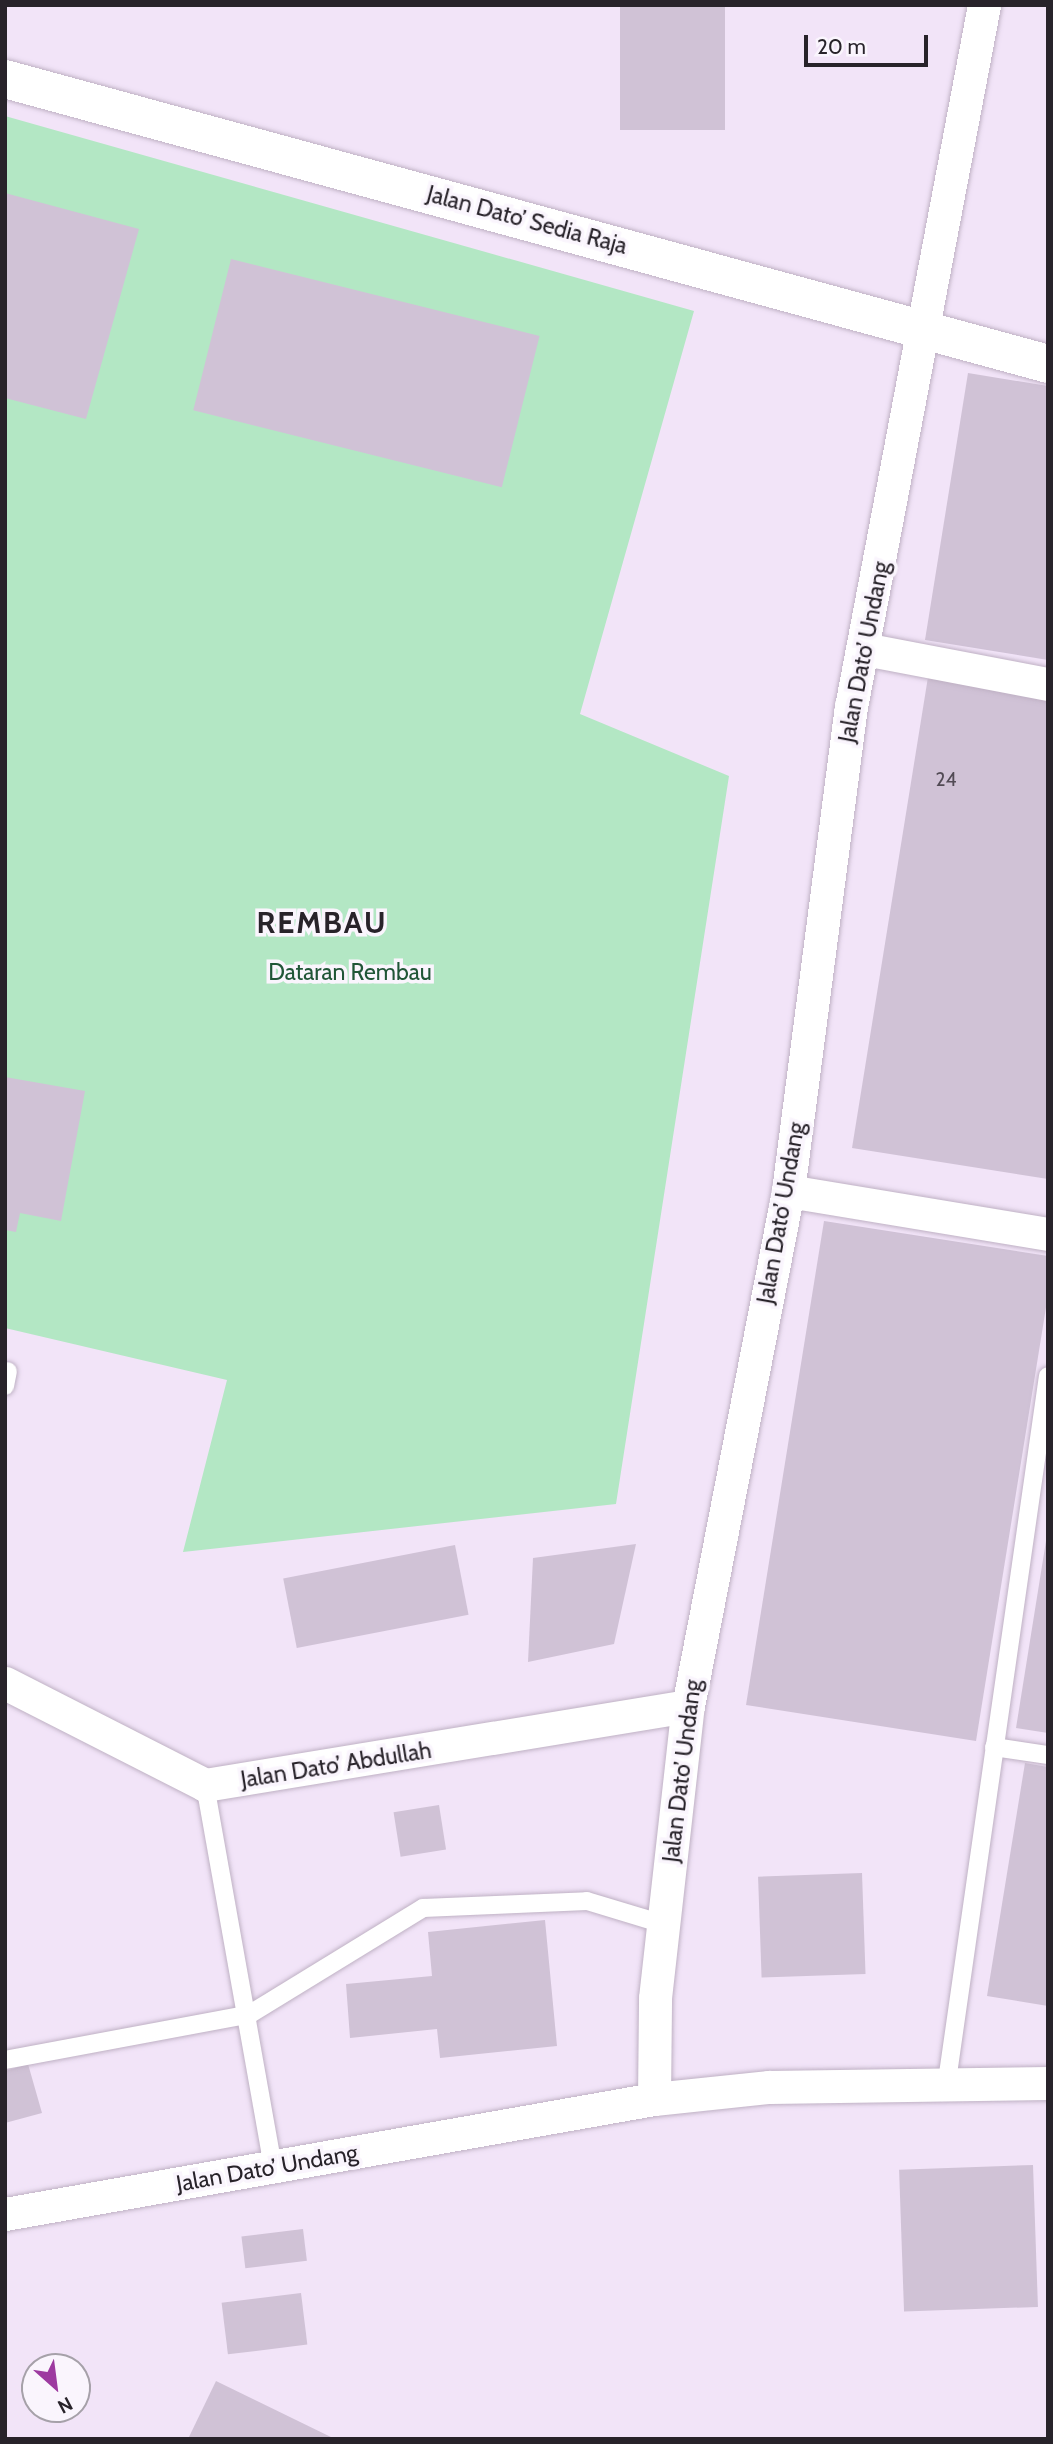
<!DOCTYPE html>
<html>
<head>
<meta charset="utf-8">
<style>
	body { margin:0 }
	#map { position:relative; width:1053px; height:2444px; overflow:hidden; background:#f2e4f8; font-family:Cabin,sans-serif }
	div>[style] { position:absolute }
	[style*='--x'] { left:calc(var(--x)*1px); top:calc(var(--y)*1px); width:calc(var(--w)*1px); rotate:calc(var(--a)*1deg) }
	.green>* { inset:0; background:#b3e7c4 }
	.building>* { inset:0; background:#d0c2d6; transform-origin:0 0 }
	.roads { filter:drop-shadow(0 0 2px #bfb1c4) drop-shadow(0 0 2px #bfb1c4) }
	.lane>* { height:18px; margin:-9px; padding:0 9px; transform-origin:9px; border-radius:9px; background:#fff }
	.street>* { height:33px; margin:-16.5px; padding:0 16.5px; transform-origin:16.5px; border-radius:16.5px; background:#fff }
	.secondary>* { height:38px; margin:-19px; padding:0 19px; transform-origin:19px; border-radius:19px; background:#fff }
	span { translate:-50% -50%; white-space:nowrap; text-align:center; line-height:1.15; -webkit-text-stroke:7px #faf5fd; paint-order:stroke }
	.number-label { font-size:19px; color:#524b55 }
	.number-label span { -webkit-text-stroke-width:0 }
	.street-label { font-size:23px; color:#28232a }
	.park-label { font-size:23px; color:#205637 }
	.district-label { font-size:30px; color:#28232a; font-weight:700; letter-spacing:2px }
	.frame { position:absolute; inset:0; border:7px solid #28232a; pointer-events:none }
	.north { position:absolute; left:21px; top:2353px; width:70px; height:70px; box-sizing:border-box; background:#faf5fd; border:2px solid #a6a1a9; border-radius:50%; rotate:152deg; font-size:19px; font-weight:700; line-height:28px; text-align:center; color:#28232a }
	.north::after { content:''; display:block; margin:auto; width:24px; height:32px; background:#9d3aa0; clip-path:polygon(50% 0,100% 100%,50% 72%,0 100%) }
	.scale { position:absolute; left:804px; top:35px; width:124px; height:32px; box-sizing:border-box; border:4px solid #28232a; border-top:0; padding-left:9px; font-size:21px; line-height:24px; white-space:nowrap; color:#28232a; -webkit-text-stroke:5px #faf5fd; paint-order:stroke }
</style>
</head>
<body>
<div id="map">
	<div class="green">
		<i style="clip-path:polygon(5px 116px,694px 311px,580px 714px,729px 776px,616px 1504px,183px 1552px,227px 1380px,5px 1328px)"></i>
	</div>
	<div class="building">
		<i style="left:620px;top:5px;width:105px;height:125px"></i>
		<i style="clip-path:polygon(5px 193px,139px 229px,86px 419px,5px 398px)"></i>
		<i style="left:231px;top:259px;width:318px;height:156px;rotate:14deg"></i>
		<i style="clip-path:polygon(968px 373px,1048px 386px,1048px 660px,925px 640px)"></i>
		<i style="clip-path:polygon(928px 677px,1048px 696px,1048px 1179px,852px 1148px)"></i>
		<i style="clip-path:polygon(5px 1077px,85px 1091px,61px 1221px,20px 1213px,16px 1232px,5px 1230px)"></i>
		<i style="clip-path:polygon(824px 1221px,1048px 1256px,1048px 1295px,976px 1741px,746px 1705px)"></i>
		<i style="clip-path:polygon(1046px 1541px,1048px 1541px,1048px 1733px,1016px 1728px)"></i>
		<i style="clip-path:polygon(636px 1544px,614px 1644px,528px 1662px,533px 1558px)"></i>
		<i style="left:455px;top:1545px;width:71px;height:175px;rotate:79deg"></i>
		<i style="clip-path:polygon(1025px 1763px,1048px 1767px,1048px 2006px,987px 1996px)"></i>
		<i style="left:439px;top:1805px;width:45px;height:46px;rotate:81deg"></i>
		<i style="left:862px;top:1873px;width:101px;height:104px;rotate:88deg"></i>
		<i style="clip-path:polygon(545px 1920px,557px 2046px,440px 2058px,437px 2029px,350px 2038px,346px 1984px,432px 1976px,428px 1932px)"></i>
		<i style="clip-path:polygon(28px 2064px,42px 2113px,5px 2123px,5px 2071px)"></i>
		<i style="left:1033px;top:2165px;width:142px;height:134px;rotate:88deg"></i>
		<i style="left:303px;top:2229px;width:32px;height:62px;rotate:83deg"></i>
		<i style="left:301px;top:2293px;width:52px;height:80px;rotate:83deg"></i>
		<i style="clip-path:polygon(216px 2381px,335px 2439px,188px 2439px)"></i>
	</div>
	<div class="roads">
		<div class="lane">
			<i style="--x:5;--y:1386;--w:15;--a:-79"></i>
			<i style="--x:994;--y:1747;--w:55;--a:8.4"></i>
			<i style="--x:205;--y:1785;--w:388;--a:79.9"></i>
			<i style="--x:5;--y:2060;--w:249;--a:-10.6"></i>
			<i style="--x:250;--y:2014;--w:203;--a:-31.5"></i>
			<i style="--x:423;--y:1908;--w:164;--a:-2.4"></i>
			<i style="--x:587;--y:1901;--w:79;--a:16.8"></i>
			<i style="--x:947;--y:2081;--w:712;--a:-81.85"></i>
		</div>
		<div class="street">
			<i style="--x:864;--y:649;--w:187;--a:10.8"></i>
			<i style="--x:788;--y:1191;--w:264;--a:9.4"></i>
			<i style="--x:5;--y:1683;--w:225;--a:27"></i>
			<i style="--x:205;--y:1785;--w:489;--a:-9.3"></i>
			<i style="--x:654;--y:2099;--w:101;--a:-89.4"></i>
			<i style="--x:655;--y:1998;--w:294;--a:-83.6"></i>
			<i style="--x:688;--y:1706;--w:525;--a:-79.01"></i>
			<i style="--x:788;--y:1191;--w:488;--a:-82.6"></i>
			<i style="--x:851;--y:707;--w:714;--a:-79.27"></i>
			<i style="--x:5;--y:2214;--w:659;--a:-10.05"></i>
			<i style="--x:654;--y:2099;--w:116;--a:-6"></i>
			<i style="--x:769;--y:2087;--w:279;--a:-0.8"></i>
		</div>
		<div class="secondary">
			<i style="--x:5;--y:79;--w:1081;--a:15.28"></i>
		</div>
	</div>
	<div class="number-label">
		<span style="left:946px;top:780px">24</span>
	</div>
	<div class="street-label">
		<span style="left:527px;top:220px;rotate:15deg">Jalan Dato’ Sedia Raja</span>
		<span style="left:864px;top:652px;rotate:-79deg">Jalan Dato’ Undang</span>
		<span style="left:781px;top:1213px;rotate:-80deg">Jalan Dato’ Undang</span>
		<span style="left:336px;top:1765px;rotate:-9deg">Jalan Dato’ Abdullah</span>
		<span style="left:682px;top:1771px;rotate:-83deg">Jalan Dato’ Undang</span>
		<span style="left:267px;top:2168px;rotate:-10deg">Jalan Dato’ Undang</span>
	</div>
	<div class="park-label">
		<span style="left:350px;top:972px">Dataran Rembau</span>
	</div>
	<div class="district-label">
		<span style="left:322px;top:923px">REMBAU</span>
	</div>
	<div class="frame"></div>
	<div class="north">N</div>
	<div class="scale">20 m</div>
</div>
</body>
</html>
